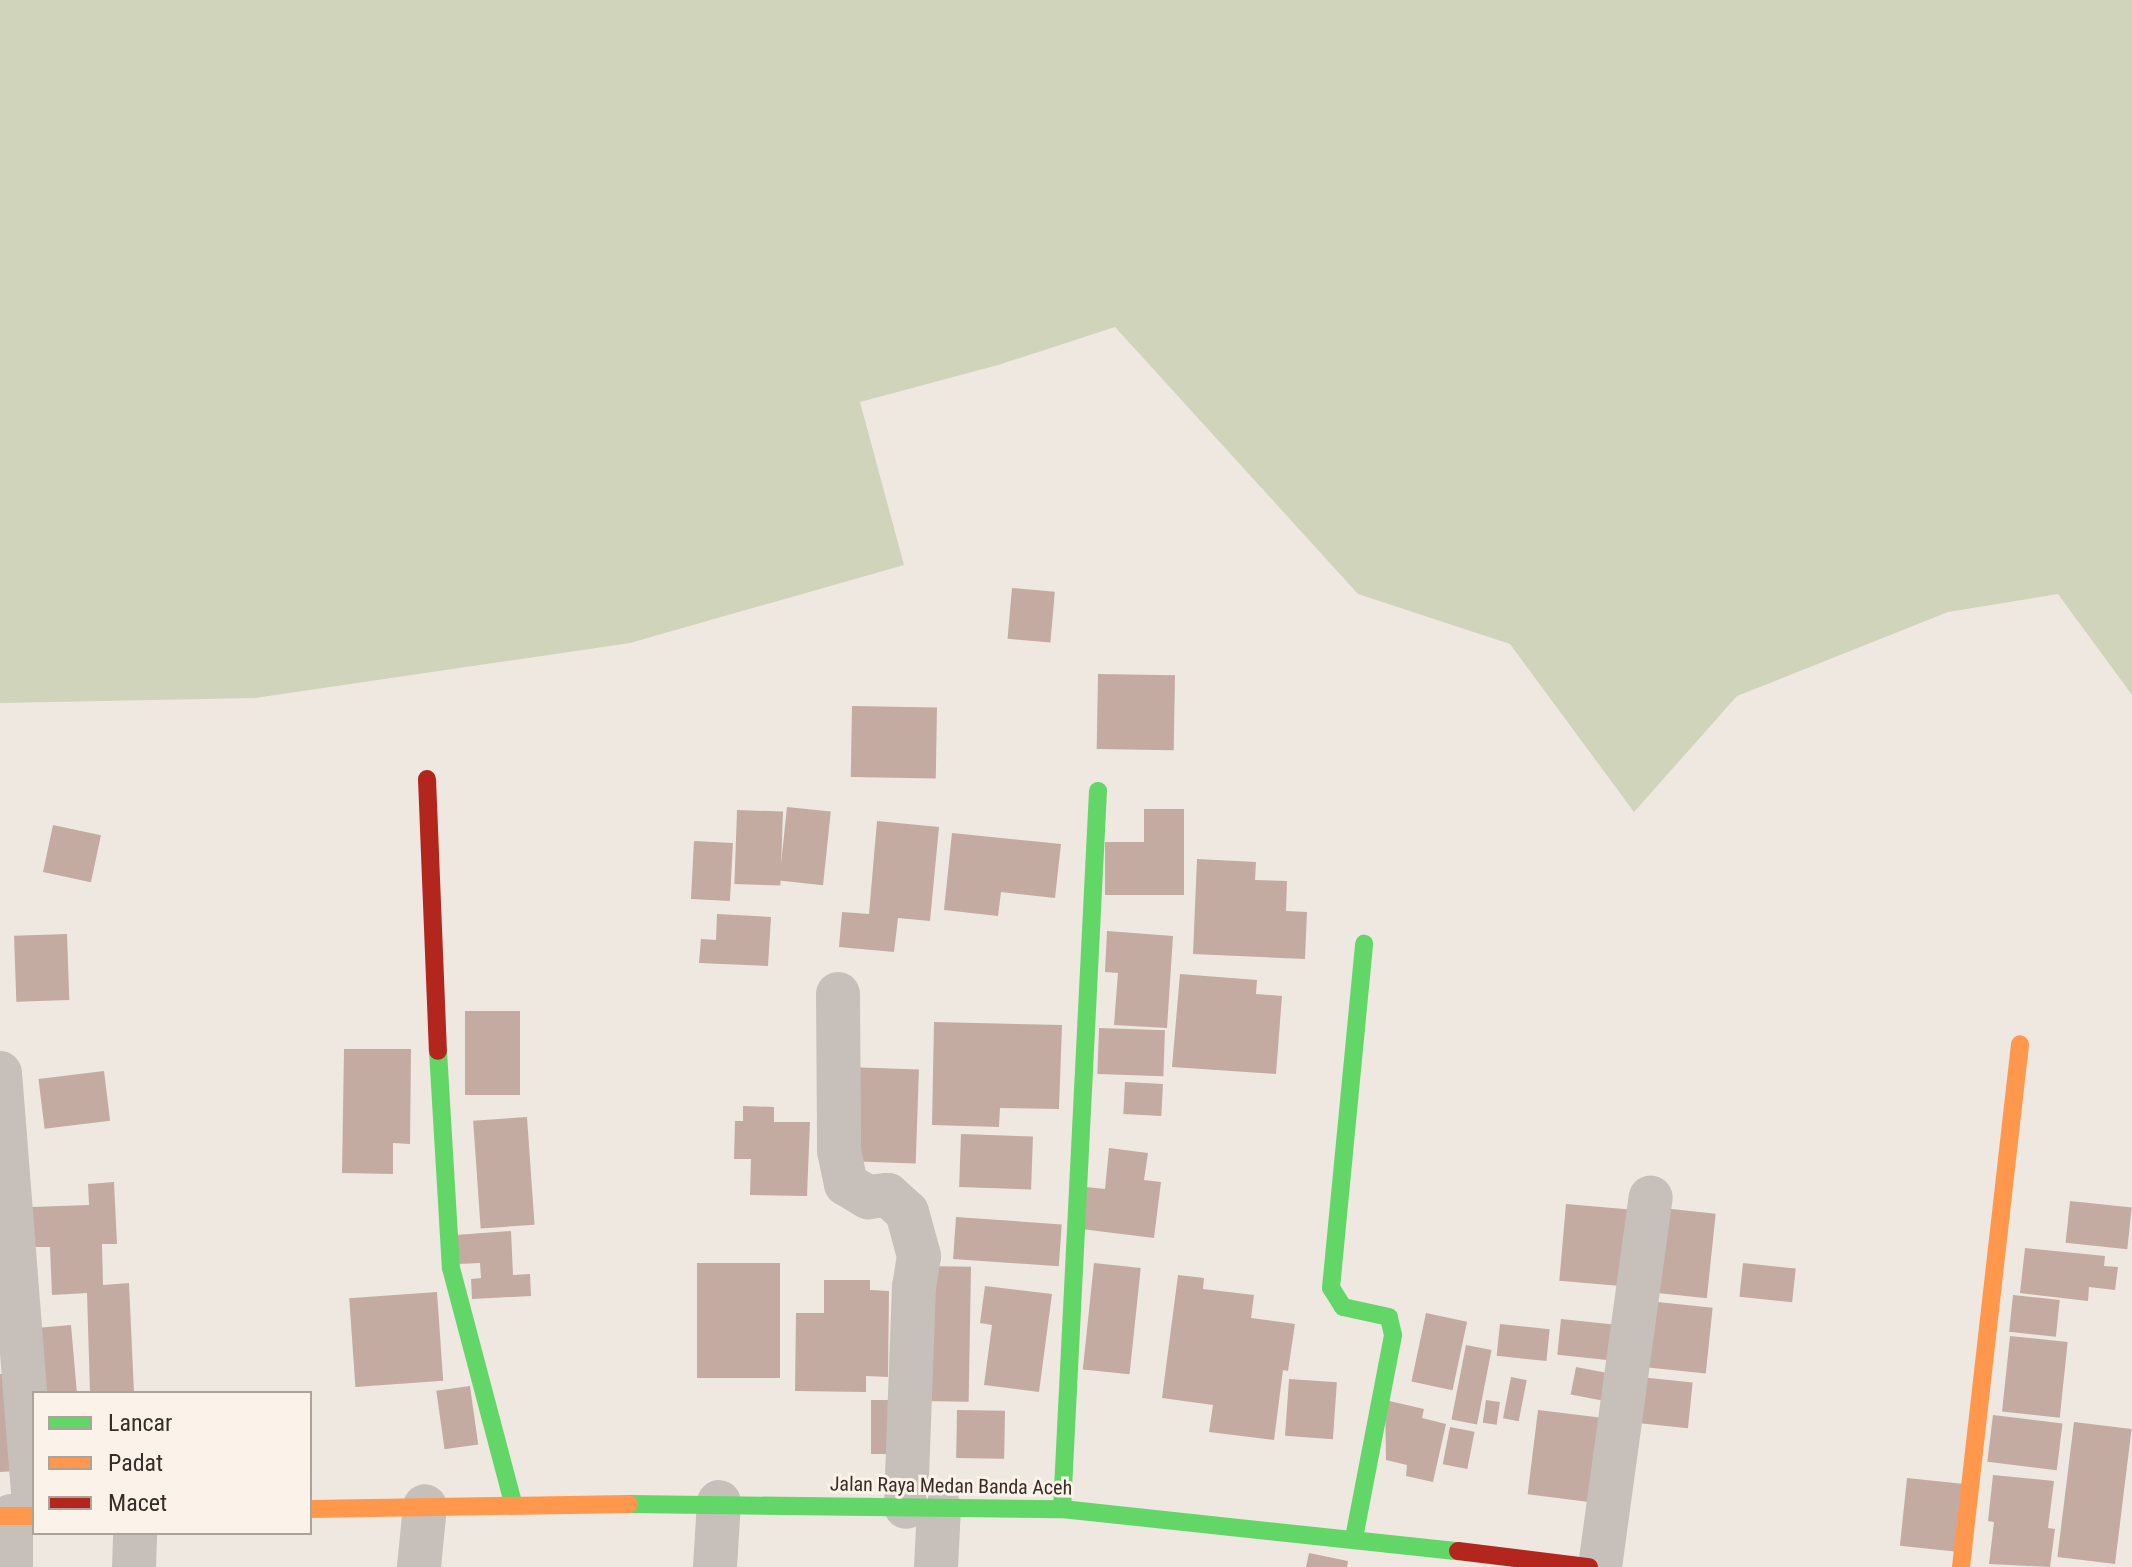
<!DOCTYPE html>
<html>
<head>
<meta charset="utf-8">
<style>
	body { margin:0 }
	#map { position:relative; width:2132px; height:1567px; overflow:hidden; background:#eee8e1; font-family:"Roboto Condensed",sans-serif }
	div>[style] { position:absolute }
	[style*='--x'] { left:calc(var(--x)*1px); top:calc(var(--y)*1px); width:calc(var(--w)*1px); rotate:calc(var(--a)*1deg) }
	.green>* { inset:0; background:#d0d4ba }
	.building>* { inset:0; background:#c3aba2; transform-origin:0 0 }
	.street>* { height:44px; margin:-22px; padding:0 22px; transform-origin:22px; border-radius:22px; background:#c7c0ba }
	.fast>* { height:18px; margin:-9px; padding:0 9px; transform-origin:9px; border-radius:9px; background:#63d668 }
	.slow>* { height:18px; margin:-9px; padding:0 9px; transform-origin:9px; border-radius:9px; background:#ff974d }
	.jam>* { height:18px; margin:-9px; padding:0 9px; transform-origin:9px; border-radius:9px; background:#b3261e }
	span { translate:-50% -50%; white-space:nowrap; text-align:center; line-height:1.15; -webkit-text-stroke:6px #fbf2e9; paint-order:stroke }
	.street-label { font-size:20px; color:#382d28 }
	.legend { position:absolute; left:32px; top:1391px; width:280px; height:144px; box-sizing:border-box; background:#fbf2e9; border:2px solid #ada39c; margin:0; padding:10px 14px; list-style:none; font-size:24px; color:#382d28 }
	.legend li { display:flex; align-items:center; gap:16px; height:40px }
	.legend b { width:40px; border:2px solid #ada39c }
</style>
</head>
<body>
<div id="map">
	<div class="green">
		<i style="clip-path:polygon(0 0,2132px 0,2132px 695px,2058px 594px,1948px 612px,1737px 696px,1634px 812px,1510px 644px,1358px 594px,1115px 327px,998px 365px,860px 402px,904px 565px,630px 643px,255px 698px,0 703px)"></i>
	</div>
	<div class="building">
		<i style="left:1012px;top:588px;width:43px;height:51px;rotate:5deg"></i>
		<i style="left:1098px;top:674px;width:77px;height:75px;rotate:1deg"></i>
		<i style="left:852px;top:706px;width:85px;height:71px;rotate:1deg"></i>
		<i style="left:787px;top:807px;width:44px;height:74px;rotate:6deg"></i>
		<i style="clip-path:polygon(1144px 809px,1184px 809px,1184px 895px,1105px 895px,1105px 842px,1144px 842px)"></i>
		<i style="left:737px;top:810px;width:46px;height:74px;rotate:2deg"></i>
		<i style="clip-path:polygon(877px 821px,939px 827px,930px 921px,898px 918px,894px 952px,839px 947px,842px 912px,869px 914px)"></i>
		<i style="left:53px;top:825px;width:49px;height:48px;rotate:12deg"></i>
		<i style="clip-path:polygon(952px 833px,1061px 844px,1055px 898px,1001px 892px,998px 916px,944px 910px)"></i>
		<i style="left:694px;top:841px;width:39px;height:58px;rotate:3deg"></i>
		<i style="clip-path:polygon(1197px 859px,1256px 862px,1255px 880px,1287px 881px,1286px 911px,1307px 912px,1305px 959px,1193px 954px)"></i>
		<i style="clip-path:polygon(717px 914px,771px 917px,768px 966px,699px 963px,701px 939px,716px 940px)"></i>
		<i style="clip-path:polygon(1107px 931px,1173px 936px,1167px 1028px,1114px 1025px,1118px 973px,1105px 972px)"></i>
		<i style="left:67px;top:934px;width:66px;height:53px;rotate:88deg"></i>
		<i style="clip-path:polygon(1180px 974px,1257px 980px,1256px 994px,1282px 996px,1276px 1074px,1172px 1067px)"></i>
		<i style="left:520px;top:1011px;width:84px;height:55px;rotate:90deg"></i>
		<i style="clip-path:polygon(934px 1022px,1062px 1025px,1059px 1109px,1000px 1108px,999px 1127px,932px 1125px)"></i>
		<i style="left:1099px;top:1028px;width:66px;height:46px;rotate:2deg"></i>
		<i style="clip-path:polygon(344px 1049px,411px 1049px,410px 1144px,393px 1143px,393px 1174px,342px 1173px)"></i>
		<i style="left:847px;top:1067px;width:72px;height:94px;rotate:2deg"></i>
		<i style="left:104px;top:1071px;width:50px;height:66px;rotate:83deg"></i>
		<i style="left:1125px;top:1082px;width:38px;height:32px;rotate:3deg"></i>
		<i style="clip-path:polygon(743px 1106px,774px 1107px,774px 1122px,810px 1122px,807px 1196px,750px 1195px,751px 1159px,734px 1159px,735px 1121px,743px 1121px)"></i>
		<i style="left:527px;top:1117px;width:108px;height:54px;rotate:86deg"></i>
		<i style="left:961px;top:1134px;width:72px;height:53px;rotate:2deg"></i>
		<i style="clip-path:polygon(1109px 1148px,1148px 1153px,1144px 1180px,1161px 1182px,1154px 1238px,1081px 1229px,1086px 1187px,1105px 1189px)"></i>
		<i style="clip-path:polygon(114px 1182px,117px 1244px,102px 1244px,103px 1285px,129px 1283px,134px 1393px,90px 1393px,87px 1293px,52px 1295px,50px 1247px,34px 1247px,32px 1207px,89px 1205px,88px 1184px)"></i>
		<i style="left:2070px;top:1201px;width:62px;height:42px;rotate:6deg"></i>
		<i style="left:1566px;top:1204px;width:73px;height:77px;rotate:5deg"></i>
		<i style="left:1662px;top:1208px;width:54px;height:85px;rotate:6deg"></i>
		<i style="left:956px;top:1217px;width:106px;height:42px;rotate:4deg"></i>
		<i style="clip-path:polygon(511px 1231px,513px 1275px,530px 1274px,531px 1296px,472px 1299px,471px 1279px,481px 1278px,480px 1263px,458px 1264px,456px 1235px)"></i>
		<i style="clip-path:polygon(2025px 1248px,2105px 1256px,2104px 1266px,2118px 1267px,2115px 1290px,2089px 1287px,2088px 1301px,2020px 1293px)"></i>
		<i style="left:780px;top:1263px;width:115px;height:83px;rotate:90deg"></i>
		<i style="left:1094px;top:1263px;width:47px;height:107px;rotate:6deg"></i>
		<i style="left:1743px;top:1263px;width:53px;height:34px;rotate:6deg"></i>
		<i style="left:924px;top:1266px;width:47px;height:135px;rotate:1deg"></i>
		<i style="clip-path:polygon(1178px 1275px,1204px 1278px,1203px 1289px,1254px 1295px,1251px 1318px,1295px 1324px,1288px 1371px,1283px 1370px,1274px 1440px,1209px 1432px,1213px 1405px,1162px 1398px)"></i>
		<i style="clip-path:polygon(824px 1280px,870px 1280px,870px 1290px,889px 1291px,888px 1377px,866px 1376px,866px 1392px,795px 1391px,796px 1313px,824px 1313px)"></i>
		<i style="clip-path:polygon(985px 1286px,1052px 1294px,1039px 1392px,984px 1385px,992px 1325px,980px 1323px)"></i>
		<i style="left:437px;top:1292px;width:89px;height:88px;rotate:86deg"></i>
		<i style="left:2013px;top:1295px;width:47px;height:37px;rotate:6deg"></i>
		<i style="left:1648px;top:1301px;width:65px;height:66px;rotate:6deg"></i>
		<i style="left:1426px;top:1313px;width:42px;height:70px;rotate:12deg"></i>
		<i style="left:1561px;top:1319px;width:62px;height:36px;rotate:6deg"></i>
		<i style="left:1500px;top:1324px;width:50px;height:32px;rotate:6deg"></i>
		<i style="left:71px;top:1325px;width:68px;height:38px;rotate:85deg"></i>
		<i style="left:2010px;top:1336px;width:58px;height:76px;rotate:6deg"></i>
		<i style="left:1466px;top:1345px;width:26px;height:76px;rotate:11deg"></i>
		<i style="left:1576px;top:1367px;width:36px;height:28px;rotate:11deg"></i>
		<i style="clip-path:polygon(0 1374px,14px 1374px,17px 1471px,0 1472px)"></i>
		<i style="left:1511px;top:1377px;width:16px;height:42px;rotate:11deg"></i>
		<i style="left:1640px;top:1377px;width:53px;height:46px;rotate:6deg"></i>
		<i style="left:1289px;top:1379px;width:48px;height:57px;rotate:4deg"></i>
		<i style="left:470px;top:1386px;width:59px;height:34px;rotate:82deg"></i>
		<i style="left:871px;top:1400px;width:26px;height:54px"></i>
		<i style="clip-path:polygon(1385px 1400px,1424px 1409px,1422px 1418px,1446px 1424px,1433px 1482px,1406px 1476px,1407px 1465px,1386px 1460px)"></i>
		<i style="left:1486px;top:1400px;width:14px;height:23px;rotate:8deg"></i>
		<i style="left:957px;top:1410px;width:48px;height:48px;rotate:1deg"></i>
		<i style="left:1538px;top:1410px;width:68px;height:85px;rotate:7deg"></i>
		<i style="left:1993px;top:1415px;width:70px;height:47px;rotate:7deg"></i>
		<i style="left:2074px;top:1422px;width:58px;height:136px;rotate:7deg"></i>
		<i style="left:1450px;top:1427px;width:25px;height:38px;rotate:11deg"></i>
		<i style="clip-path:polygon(1993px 1475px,2054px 1481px,2048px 1528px,2055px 1529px,2050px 1567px,1989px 1564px,1994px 1522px,1988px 1521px)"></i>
		<i style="left:1907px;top:1478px;width:55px;height:68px;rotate:6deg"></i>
		<i style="clip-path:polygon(1309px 1553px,1348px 1561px,1347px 1567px,1306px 1567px)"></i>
	</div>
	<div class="street">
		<i style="--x:838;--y:994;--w:157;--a:89.6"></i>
		<i style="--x:839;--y:1151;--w:34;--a:78"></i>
		<i style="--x:846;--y:1184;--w:26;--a:31"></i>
		<i style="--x:868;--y:1197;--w:20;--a:-6"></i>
		<i style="--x:888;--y:1195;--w:25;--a:42"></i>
		<i style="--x:907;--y:1212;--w:46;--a:74.7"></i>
		<i style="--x:919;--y:1256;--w:30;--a:99"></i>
		<i style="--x:914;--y:1286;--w:221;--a:92.1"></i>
		<i style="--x:0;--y:1073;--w:436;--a:85.5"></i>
		<i style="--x:11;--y:1516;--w:51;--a:90"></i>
		<i style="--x:134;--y:1567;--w:34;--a:-88"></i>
		<i style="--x:419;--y:1567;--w:61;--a:-84.4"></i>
		<i style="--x:715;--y:1567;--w:65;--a:-86.5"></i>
		<i style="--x:936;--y:1567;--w:60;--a:-87.1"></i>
		<i style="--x:1600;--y:1567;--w:373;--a:-82.2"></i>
	</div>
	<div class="fast">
		<i style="--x:438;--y:1051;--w:217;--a:86.6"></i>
		<i style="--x:451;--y:1268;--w:243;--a:75.2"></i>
		<i style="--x:629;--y:1504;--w:433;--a:0.7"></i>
		<i style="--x:1062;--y:1509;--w:398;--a:6.1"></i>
		<i style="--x:1062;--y:1509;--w:719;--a:-87.13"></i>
		<i style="--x:1354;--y:1538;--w:207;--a:-79.1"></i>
		<i style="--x:1393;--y:1335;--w:18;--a:-103"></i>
		<i style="--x:1389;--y:1317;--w:47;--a:-167.7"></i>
		<i style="--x:1343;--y:1307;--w:22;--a:-122"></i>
		<i style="--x:1331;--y:1288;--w:346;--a:-84.5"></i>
	</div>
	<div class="slow">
		<i style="--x:310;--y:1509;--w:319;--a:-0.9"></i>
		<i style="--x:0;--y:1516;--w:34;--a:0"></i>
		<i style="--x:1961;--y:1567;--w:526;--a:-83.56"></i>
	</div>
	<div class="jam">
		<i style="--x:427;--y:779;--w:272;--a:87.7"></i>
		<i style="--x:1458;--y:1551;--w:132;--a:7"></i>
	</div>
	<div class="street-label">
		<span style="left:951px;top:1486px;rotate:1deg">Jalan Raya Medan Banda Aceh</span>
	</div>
	<ul class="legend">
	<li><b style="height:10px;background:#63d668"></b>Lancar</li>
	<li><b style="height:10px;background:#ff974d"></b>Padat</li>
	<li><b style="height:10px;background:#b3261e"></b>Macet</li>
	</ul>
</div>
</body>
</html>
